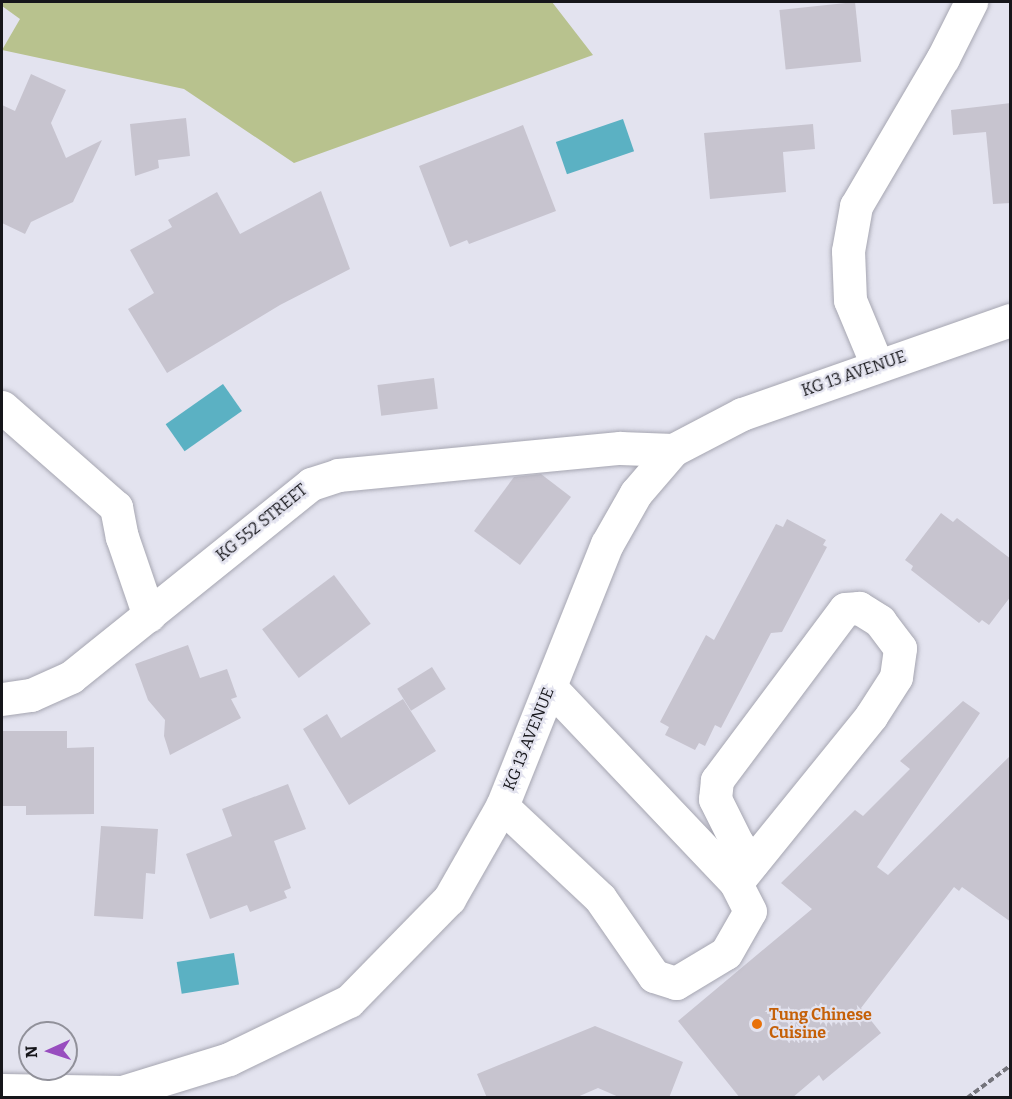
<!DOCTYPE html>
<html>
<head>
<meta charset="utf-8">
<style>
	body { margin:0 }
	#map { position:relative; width:1012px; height:1099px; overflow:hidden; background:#e3e3ef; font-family:Bitter,serif }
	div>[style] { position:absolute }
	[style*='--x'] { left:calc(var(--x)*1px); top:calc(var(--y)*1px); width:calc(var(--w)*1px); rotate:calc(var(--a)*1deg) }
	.green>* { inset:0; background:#b8c28e }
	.water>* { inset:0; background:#5bb1c3; transform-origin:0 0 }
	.building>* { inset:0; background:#c7c4cf; transform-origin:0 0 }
	.path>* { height:4px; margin-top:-2px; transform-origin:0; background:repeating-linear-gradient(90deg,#74747b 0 6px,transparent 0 9px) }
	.roads { filter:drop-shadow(0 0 2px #a6a6b1) drop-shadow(0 0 2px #a6a6b1) }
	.minor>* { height:33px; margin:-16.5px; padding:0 16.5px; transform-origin:16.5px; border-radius:16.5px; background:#fff }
	.dots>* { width:16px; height:16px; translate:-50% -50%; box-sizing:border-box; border:3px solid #e3e3ef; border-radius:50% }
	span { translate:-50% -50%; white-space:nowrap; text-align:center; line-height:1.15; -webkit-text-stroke:4.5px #e3e3ef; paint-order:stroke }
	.street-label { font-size:16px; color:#16161a }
	.food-label { font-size:16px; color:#c56008; font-weight:700 }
	.left { translate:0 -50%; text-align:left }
	.frame { position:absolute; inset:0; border:3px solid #16161a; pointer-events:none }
	.north { position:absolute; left:18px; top:1021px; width:60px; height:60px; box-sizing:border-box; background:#e3e3ef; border:2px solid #91919a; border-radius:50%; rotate:267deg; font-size:16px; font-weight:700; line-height:24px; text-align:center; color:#16161a }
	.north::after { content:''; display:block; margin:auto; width:21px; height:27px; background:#984dbf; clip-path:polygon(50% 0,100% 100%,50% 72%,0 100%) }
</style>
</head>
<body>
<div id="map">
	<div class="green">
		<i style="clip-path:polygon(2px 2px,552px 2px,593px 55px,294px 163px,184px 89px,2px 50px,20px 19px,2px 6px)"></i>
	</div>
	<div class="water">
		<i style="left:623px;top:119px;width:34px;height:71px;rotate:71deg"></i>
		<i style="left:223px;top:384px;width:33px;height:70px;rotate:55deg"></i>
		<i style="left:234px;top:953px;width:32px;height:58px;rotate:81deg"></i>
	</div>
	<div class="building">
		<i style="left:855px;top:2px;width:60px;height:76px;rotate:84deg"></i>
		<i style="clip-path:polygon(31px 74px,66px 90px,51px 123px,66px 158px,102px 140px,73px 202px,31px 222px,25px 234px,2px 223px,2px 105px,15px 111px)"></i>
		<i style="clip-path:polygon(1011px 103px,1011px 203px,993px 204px,986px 132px,953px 135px,951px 110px)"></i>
		<i style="clip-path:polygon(186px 118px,190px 156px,158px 160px,159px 168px,135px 176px,130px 124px)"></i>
		<i style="clip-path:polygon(813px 124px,815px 149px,783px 152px,786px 192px,710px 199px,704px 133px)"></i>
		<i style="clip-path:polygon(523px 125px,556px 211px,469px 244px,467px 240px,450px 247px,419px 166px)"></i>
		<i style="clip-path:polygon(321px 191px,350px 269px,280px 305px,167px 373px,128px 309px,154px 293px,130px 250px,172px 227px,168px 220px,217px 192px,240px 234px)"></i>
		<i style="left:434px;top:378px;width:31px;height:57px;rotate:83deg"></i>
		<i style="clip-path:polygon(541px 474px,571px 497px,520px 565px,474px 531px,514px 477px)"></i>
		<i style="clip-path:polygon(941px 513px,953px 522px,957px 518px,1011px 559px,1011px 596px,989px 625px,982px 620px,979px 623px,911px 570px,913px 566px,905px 560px)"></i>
		<i style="clip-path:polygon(787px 519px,826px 540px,823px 545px,827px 547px,782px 632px,771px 633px,721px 728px,715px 725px,705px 746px,699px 743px,695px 750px,665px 735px,669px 727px,660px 722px,706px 635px,714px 640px,776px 524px,783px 527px)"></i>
		<i style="left:334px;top:575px;width:61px;height:90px;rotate:53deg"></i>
		<i style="clip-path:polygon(188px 645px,200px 678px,227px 669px,237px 697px,231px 699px,241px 718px,170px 755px,164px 736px,165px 720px,148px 700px,135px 664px)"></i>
		<i style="left:432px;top:667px;width:26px;height:41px;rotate:58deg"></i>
		<i style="clip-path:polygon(403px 699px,436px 751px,349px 805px,303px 729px,327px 714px,341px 738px)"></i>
		<i style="clip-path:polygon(963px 701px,980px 713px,877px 867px,888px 875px,1011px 755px,1011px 922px,962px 887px,959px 891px,954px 887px,861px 1008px,881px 1033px,823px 1081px,819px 1075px,792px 1098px,740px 1098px,678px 1021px,812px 909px,781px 883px,855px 810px,863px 816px,910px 769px,900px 761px)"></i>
		<i style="clip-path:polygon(2px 731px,67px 731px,67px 748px,94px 747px,94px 814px,26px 815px,26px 806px,2px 806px)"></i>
		<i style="clip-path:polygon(288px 784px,306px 829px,274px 841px,291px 888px,284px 891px,287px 898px,250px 912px,247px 905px,210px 919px,186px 854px,232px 836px,222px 809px)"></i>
		<i style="clip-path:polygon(101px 826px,158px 829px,155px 874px,146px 873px,143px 919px,94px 916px)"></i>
		<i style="clip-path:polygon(595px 1026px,683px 1062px,669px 1098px,621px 1098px,598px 1088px,575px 1098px,487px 1098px,477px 1074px)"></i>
	</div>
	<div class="path">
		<i style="--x:967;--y:1098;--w:54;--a:-36.7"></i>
	</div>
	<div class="roads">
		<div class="minor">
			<i style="--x:877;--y:365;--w:70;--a:-112.6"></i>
			<i style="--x:850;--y:300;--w:49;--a:-92.3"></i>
			<i style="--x:848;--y:251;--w:46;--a:-79.9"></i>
			<i style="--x:856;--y:206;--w:172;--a:-59.6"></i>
			<i style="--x:943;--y:58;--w:63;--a:-63.4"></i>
			<i style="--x:2;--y:407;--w:152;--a:41.3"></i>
			<i style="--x:116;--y:507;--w:31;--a:79"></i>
			<i style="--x:122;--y:537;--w:83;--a:71.1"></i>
			<i style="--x:2;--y:699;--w:29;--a:-8"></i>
			<i style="--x:31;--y:695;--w:44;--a:-24.2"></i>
			<i style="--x:71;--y:677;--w:308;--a:-38.8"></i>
			<i style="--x:311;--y:484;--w:28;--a:-18"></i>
			<i style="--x:338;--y:475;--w:283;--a:-5.5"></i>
			<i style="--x:620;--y:448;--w:53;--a:2.2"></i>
			<i style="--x:502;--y:806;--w:134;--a:43.2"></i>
			<i style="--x:600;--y:898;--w:95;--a:55.3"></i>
			<i style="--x:654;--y:976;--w:23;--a:18"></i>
			<i style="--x:676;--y:983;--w:58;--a:-31"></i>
			<i style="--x:726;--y:953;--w:48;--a:-60.3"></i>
			<i style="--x:750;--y:911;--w:31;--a:-117"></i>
			<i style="--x:736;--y:883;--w:270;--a:-133.5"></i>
			<i style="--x:736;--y:883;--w:215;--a:-51"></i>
			<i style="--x:871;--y:716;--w:46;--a:-57.3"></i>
			<i style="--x:896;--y:677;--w:29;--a:-82"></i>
			<i style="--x:900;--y:648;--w:34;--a:-127"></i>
			<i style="--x:880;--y:621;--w:25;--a:-148"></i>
			<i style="--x:859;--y:608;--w:14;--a:176"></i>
			<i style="--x:845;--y:609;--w:214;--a:126.8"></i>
			<i style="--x:717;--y:780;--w:19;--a:96"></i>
			<i style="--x:715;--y:799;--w:49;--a:63.4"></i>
			<i style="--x:737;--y:843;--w:25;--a:53"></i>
			<i style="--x:2;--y:1090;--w:120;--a:1"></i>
			<i style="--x:122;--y:1092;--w:112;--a:-17.1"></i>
			<i style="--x:229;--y:1059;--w:133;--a:-25.8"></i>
			<i style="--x:349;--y:1001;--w:143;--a:-45.6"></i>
			<i style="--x:449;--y:899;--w:107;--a:-60.3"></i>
			<i style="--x:502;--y:806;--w:282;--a:-68.2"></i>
			<i style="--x:607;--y:544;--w:59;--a:-60.4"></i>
			<i style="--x:636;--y:493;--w:57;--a:-49.3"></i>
			<i style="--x:673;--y:450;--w:78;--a:-27.6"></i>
			<i style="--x:742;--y:414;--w:284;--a:-19.3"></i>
		</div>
	</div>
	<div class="dots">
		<i style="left:757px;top:1024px;background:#e8710a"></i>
	</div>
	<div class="street-label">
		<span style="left:854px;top:374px;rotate:-19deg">KG 13 AVENUE</span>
		<span style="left:262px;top:523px;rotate:-39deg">KG 552 STREET</span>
		<span style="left:529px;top:739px;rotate:-68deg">KG 13 AVENUE</span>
	</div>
	<div class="food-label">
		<span class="left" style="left:769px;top:1024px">Tung Chinese<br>Cuisine</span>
	</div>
	<div class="frame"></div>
	<div class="north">N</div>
</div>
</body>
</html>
